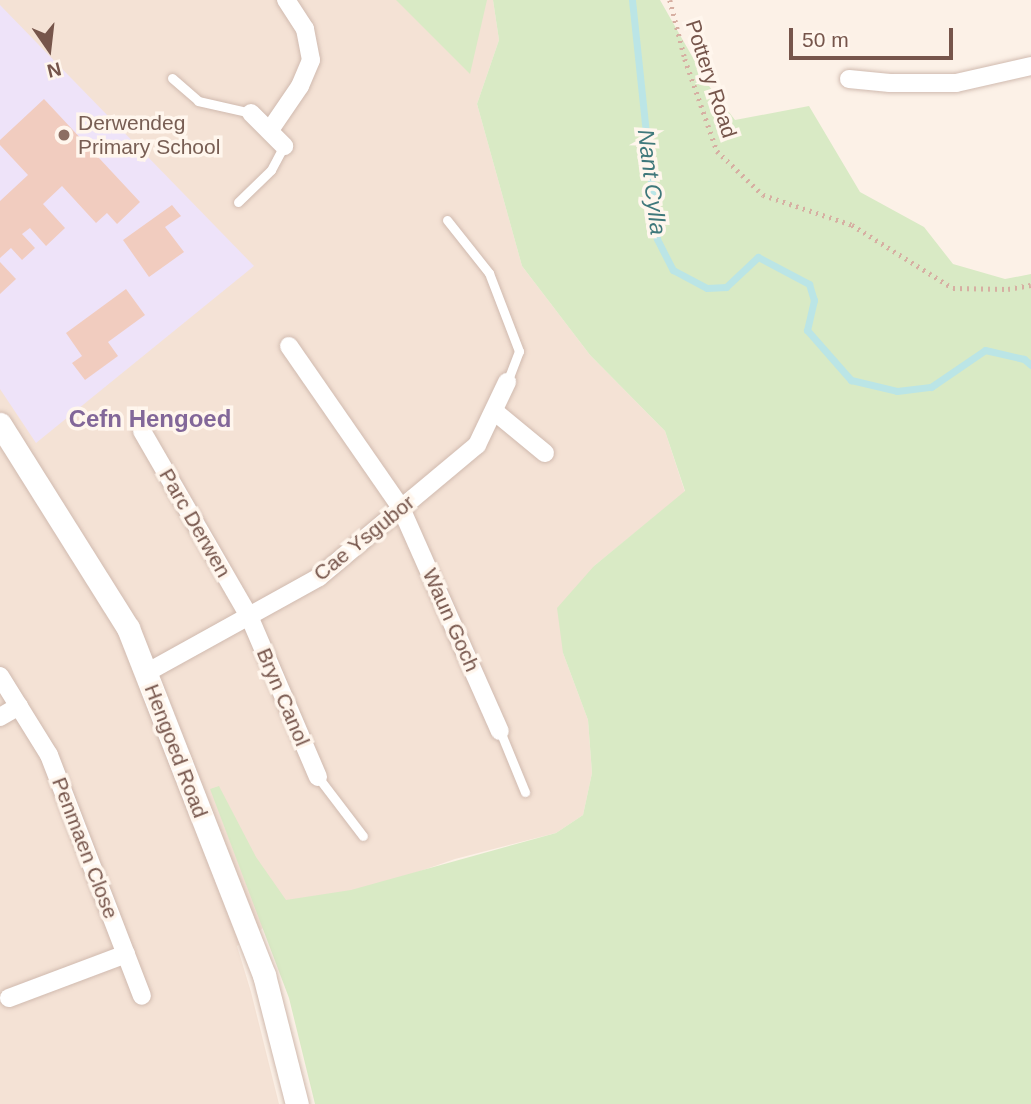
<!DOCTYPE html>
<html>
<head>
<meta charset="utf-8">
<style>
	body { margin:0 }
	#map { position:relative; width:1031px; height:1104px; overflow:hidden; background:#fcf1e7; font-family:Arial,sans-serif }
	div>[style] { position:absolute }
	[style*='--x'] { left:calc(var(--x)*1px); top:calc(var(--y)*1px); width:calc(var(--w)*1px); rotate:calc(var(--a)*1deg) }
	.residential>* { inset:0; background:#f4e2d5 }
	.education>* { inset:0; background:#eee3f9 }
	.green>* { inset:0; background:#d9eac5 }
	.stream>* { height:7px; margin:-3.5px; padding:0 3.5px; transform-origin:3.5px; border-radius:3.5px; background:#bbe5e6 }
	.building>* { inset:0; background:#f1ccbf }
	.path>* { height:4.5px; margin-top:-2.25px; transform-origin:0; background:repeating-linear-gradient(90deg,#d6afa2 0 2px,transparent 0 7px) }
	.roads { filter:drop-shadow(0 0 2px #d0baaf) drop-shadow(0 0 2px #d0baaf) }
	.service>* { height:9px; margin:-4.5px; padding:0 4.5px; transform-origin:4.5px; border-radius:4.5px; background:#fff }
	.minor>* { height:18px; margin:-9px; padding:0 9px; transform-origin:9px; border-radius:9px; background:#fff }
	.tertiary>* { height:23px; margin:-11.5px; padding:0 11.5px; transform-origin:11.5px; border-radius:11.5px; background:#fff }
	.dots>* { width:19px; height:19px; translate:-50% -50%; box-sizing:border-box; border:4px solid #fff6ed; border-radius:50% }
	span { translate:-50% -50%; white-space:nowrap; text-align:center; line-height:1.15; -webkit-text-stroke:7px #fff6ed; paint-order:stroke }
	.street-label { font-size:21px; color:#76554b }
	.education-label { font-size:21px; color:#785e54 }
	.left { translate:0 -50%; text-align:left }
	.water-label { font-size:23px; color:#3f787b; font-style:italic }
	.quarter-label { font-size:24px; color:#826799; font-weight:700 }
	.north { position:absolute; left:14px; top:14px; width:70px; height:70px; -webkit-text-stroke:5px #fff6ed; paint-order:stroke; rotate:166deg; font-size:19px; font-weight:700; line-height:28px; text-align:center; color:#76554b }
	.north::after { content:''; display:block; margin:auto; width:24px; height:32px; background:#76554b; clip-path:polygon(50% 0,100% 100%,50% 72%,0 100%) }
	.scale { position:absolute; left:789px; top:28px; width:164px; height:32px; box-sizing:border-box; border:4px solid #76554b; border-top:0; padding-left:9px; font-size:21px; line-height:24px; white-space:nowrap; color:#76554b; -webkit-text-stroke:5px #fff6ed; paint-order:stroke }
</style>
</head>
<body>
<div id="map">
	<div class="residential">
		<i style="clip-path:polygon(0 0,493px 0,499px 40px,477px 104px,522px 266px,590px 355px,665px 431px,685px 492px,594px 566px,563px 653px,588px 720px,592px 773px,583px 815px,556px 833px,455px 859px,269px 924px,237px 946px,251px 992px,279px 1104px,0 1104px)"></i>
	</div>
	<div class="education">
		<i style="clip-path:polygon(0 5px,254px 266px,36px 443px,0 389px)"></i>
	</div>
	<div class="green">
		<i style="clip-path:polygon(396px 0,487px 0,470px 74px)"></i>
		<i style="clip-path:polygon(493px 0,660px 0,709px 86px,735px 120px,809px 106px,860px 192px,924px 227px,953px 264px,1005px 279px,1031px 274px,1031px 1104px,315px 1104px,289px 998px,210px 789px,219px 786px,256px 857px,286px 900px,351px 890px,556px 833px,583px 815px,592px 773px,588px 720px,563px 653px,557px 608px,594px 566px,685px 491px,665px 431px,590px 355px,522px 266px,477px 104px,499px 40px)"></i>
	</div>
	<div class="stream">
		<i style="--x:632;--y:0;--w:240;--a:84"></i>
		<i style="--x:657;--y:239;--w:35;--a:63"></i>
		<i style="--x:673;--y:270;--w:38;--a:28"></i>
		<i style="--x:707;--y:288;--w:19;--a:-3"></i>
		<i style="--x:726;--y:287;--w:44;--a:-43.2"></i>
		<i style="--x:758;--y:257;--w:58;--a:27.9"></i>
		<i style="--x:809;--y:284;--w:17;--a:73"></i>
		<i style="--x:814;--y:300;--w:31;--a:103"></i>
		<i style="--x:807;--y:330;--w:67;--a:48.7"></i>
		<i style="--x:851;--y:380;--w:47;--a:13.4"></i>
		<i style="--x:897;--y:391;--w:34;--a:-7"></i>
		<i style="--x:931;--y:387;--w:65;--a:-34.4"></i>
		<i style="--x:985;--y:350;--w:40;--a:13"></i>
		<i style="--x:1024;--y:359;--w:9;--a:41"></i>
	</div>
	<div class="building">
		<i style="clip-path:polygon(44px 99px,140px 202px,117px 224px,107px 213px,96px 223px,62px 186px,43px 204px,65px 228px,46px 246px,30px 228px,22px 234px,35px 248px,22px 260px,11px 248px,0 258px,0 201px,28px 175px,0 145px,0 140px)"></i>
		<i style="clip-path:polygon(172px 205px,181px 216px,165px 227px,184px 252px,149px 277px,123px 240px)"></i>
		<i style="clip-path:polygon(0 262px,16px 279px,0 294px)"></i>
		<i style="clip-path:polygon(126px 289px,145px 315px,108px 342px,118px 356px,85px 380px,72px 363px,82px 356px,66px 333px)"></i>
	</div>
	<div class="path">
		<i style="--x:670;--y:0;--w:61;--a:75.7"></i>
		<i style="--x:685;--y:59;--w:97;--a:70.8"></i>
		<i style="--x:717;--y:151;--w:64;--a:43.7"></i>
		<i style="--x:763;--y:195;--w:94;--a:18.6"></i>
		<i style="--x:852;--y:225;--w:119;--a:32"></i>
		<i style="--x:953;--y:288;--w:55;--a:1"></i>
		<i style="--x:1008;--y:289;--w:23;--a:-10"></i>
	</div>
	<div class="roads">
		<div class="service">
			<i style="--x:172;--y:78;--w:35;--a:41"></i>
			<i style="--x:198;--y:101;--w:54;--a:12.8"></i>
			<i style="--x:238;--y:202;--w:46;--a:-44.1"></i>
			<i style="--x:271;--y:170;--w:27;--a:-62"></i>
			<i style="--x:447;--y:220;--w:68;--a:51.6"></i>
			<i style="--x:489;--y:273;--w:84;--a:69"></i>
			<i style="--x:519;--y:351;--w:33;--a:111"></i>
			<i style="--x:500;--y:731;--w:66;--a:67.7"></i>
			<i style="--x:318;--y:777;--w:74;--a:52.7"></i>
		</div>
		<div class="minor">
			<i style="--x:849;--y:79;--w:41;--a:5.6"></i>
			<i style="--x:890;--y:83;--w:66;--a:0"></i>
			<i style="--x:956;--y:83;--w:77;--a:-12.8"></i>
			<i style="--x:251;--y:113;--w:47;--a:45"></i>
			<i style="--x:270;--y:130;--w:53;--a:-55.7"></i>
			<i style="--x:300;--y:86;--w:28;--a:-67"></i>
			<i style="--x:311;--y:60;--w:32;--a:-101"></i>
			<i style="--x:305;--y:29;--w:35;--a:-123"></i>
			<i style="--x:289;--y:346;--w:197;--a:55.3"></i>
			<i style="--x:401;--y:508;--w:244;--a:66.1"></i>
			<i style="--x:494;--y:411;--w:66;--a:39.5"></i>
			<i style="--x:142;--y:431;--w:214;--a:60"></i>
			<i style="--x:249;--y:616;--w:175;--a:66.8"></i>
			<i style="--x:146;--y:673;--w:198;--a:-29"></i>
			<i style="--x:319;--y:577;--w:206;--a:-39.9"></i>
			<i style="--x:477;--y:445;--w:70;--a:-64.5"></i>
			<i style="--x:0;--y:676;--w:93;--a:58.2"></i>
			<i style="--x:49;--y:755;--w:258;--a:68.9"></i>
			<i style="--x:0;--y:717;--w:22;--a:-30"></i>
			<i style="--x:9;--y:998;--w:125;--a:-20.6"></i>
		</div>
		<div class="tertiary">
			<i style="--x:0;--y:424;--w:241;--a:57.9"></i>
			<i style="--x:128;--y:628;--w:373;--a:68.6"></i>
			<i style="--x:264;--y:975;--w:133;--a:75.7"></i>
		</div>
	</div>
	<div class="dots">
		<i style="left:64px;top:135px;background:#8d6e63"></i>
	</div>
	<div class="street-label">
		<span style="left:711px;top:79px;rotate:72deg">Pottery Road</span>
		<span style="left:195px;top:523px;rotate:60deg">Parc Derwen</span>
		<span style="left:364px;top:538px;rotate:-39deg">Cae Ysgubor</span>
		<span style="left:451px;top:620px;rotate:66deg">Waun Goch</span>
		<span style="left:283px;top:697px;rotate:67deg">Bryn Canol</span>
		<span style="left:176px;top:751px;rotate:69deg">Hengoed Road</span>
		<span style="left:85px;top:848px;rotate:69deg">Penmaen Close</span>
	</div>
	<div class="education-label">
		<span class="left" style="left:78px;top:135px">Derwendeg<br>Primary School</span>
	</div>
	<div class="water-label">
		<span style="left:652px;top:182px;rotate:83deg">Nant Cylla</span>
	</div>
	<div class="quarter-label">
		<span style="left:150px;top:419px">Cefn Hengoed</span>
	</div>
	<div class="north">N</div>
	<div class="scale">50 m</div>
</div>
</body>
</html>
